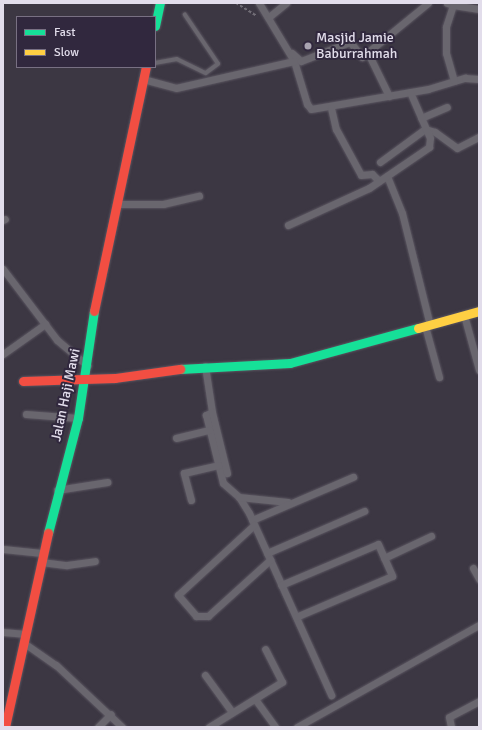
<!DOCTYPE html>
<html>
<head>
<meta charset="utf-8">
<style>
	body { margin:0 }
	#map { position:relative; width:482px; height:730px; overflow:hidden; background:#3c3743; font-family:Signika,sans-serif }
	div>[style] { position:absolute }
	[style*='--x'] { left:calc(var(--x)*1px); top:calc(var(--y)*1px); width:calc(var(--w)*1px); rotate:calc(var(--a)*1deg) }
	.path>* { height:1.5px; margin-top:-0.75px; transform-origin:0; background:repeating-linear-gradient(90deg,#716d76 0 3px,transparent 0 5px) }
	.roads { filter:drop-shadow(0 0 1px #5a5560) drop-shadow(0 0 1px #5a5560) }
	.lane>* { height:3.5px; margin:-1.75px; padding:0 1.75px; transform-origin:1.75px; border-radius:1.75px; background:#69666e }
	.street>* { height:7px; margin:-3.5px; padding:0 3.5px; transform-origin:3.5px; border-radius:3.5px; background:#69666e }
	.fast>* { height:9px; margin:-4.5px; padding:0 4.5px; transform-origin:4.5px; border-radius:4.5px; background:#16e098 }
	.slow>* { height:9px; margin:-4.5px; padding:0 4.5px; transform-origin:4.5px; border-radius:4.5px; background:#ffcf43 }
	.jam>* { height:9px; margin:-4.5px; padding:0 4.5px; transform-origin:4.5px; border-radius:4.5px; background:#f24e42 }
	.dots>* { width:11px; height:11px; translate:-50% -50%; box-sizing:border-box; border:2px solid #31283e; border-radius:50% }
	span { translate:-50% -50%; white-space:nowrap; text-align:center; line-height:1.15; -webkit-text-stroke:4px #31283e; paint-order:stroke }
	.poi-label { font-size:14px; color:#e2ddeb }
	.left { translate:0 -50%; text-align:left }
	.street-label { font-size:14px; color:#e2ddeb }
	.frame { position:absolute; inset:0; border:4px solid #e2ddeb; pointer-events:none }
	.legend { position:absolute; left:16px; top:16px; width:140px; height:52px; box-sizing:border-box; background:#31283e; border:1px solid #787083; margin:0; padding:5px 7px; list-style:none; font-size:12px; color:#e2ddeb }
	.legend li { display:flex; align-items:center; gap:8px; height:20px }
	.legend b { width:20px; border:1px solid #787083 }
</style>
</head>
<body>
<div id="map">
	<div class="path">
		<i style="--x:236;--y:3;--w:25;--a:32"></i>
	</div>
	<div class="roads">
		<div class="lane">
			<i style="--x:155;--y:63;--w:22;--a:-10"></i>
			<i style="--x:177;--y:59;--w:32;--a:26"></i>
			<i style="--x:206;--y:73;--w:15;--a:-37"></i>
			<i style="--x:218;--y:64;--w:59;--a:-124"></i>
		</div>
		<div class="street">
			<i style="--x:259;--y:3;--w:68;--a:58.9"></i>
			<i style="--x:294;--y:61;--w:45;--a:73.2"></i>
			<i style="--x:307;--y:104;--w:6;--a:51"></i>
			<i style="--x:311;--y:109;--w:119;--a:-9.7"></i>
			<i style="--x:428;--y:89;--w:39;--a:-17"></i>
			<i style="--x:465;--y:78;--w:14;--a:4"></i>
			<i style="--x:447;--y:3;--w:6;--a:18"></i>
			<i style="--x:453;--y:5;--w:23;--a:108"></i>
			<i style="--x:446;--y:27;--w:26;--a:90"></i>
			<i style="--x:446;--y:53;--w:29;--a:74"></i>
			<i style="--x:453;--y:5;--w:26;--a:9"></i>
			<i style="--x:270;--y:16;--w:21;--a:-39"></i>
			<i style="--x:292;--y:53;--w:12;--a:42"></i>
			<i style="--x:301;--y:61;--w:53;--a:-21.2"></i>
			<i style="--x:350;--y:42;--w:19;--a:51"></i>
			<i style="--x:362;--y:57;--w:85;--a:-39.3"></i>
			<i style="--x:368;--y:53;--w:48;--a:64"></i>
			<i style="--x:143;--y:79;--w:34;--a:15"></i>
			<i style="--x:176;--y:88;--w:121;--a:-12.9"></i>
			<i style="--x:331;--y:108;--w:22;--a:77"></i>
			<i style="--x:336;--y:129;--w:52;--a:61.5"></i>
			<i style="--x:361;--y:175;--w:11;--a:-5"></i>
			<i style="--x:372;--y:174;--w:10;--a:45"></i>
			<i style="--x:421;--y:118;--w:28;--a:-23"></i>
			<i style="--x:380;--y:162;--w:56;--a:-36.3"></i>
			<i style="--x:425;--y:129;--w:10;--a:17"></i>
			<i style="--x:435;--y:132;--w:27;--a:36"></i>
			<i style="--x:457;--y:148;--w:25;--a:-27"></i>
			<i style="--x:387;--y:176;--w:40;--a:68"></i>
			<i style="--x:402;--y:213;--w:115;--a:76"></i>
			<i style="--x:116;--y:204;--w:47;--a:0"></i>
			<i style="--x:163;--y:204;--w:37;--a:-13"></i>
			<i style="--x:3;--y:220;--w:2;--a:-27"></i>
			<i style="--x:288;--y:225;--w:89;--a:-24.6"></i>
			<i style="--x:369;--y:188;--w:73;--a:-34.3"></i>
			<i style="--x:429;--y:147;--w:9;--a:-84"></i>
			<i style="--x:430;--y:138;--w:50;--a:-113.5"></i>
			<i style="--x:3;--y:269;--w:89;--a:52.7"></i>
			<i style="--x:57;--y:340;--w:40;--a:40"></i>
			<i style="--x:464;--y:315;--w:57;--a:74.7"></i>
			<i style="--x:425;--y:326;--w:53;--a:74.6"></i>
			<i style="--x:3;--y:354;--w:52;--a:-35.5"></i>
			<i style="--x:205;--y:366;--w:47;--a:81.3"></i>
			<i style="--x:212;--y:412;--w:7;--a:153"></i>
			<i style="--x:206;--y:415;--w:70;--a:76"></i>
			<i style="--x:223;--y:483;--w:21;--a:41"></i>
			<i style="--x:239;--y:497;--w:19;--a:58"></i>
			<i style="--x:249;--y:513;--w:200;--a:65.7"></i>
			<i style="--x:212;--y:412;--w:63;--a:76.2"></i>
			<i style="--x:26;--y:414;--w:52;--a:4.4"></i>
			<i style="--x:176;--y:438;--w:34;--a:-14"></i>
			<i style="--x:57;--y:490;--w:51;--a:-9.1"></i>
			<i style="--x:239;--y:497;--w:49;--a:5.8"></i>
			<i style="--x:191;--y:500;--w:28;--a:-105"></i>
			<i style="--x:184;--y:473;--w:35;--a:-13"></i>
			<i style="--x:252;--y:520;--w:110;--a:-23.1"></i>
			<i style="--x:254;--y:525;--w:103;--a:137.4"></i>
			<i style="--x:178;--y:595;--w:28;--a:49"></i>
			<i style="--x:196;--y:616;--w:12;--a:0"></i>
			<i style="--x:208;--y:616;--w:84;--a:-42.1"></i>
			<i style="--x:3;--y:549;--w:39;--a:6"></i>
			<i style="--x:267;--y:553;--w:106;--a:-23.4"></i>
			<i style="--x:384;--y:558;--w:52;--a:-25.1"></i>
			<i style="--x:41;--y:562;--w:26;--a:7"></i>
			<i style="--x:67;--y:565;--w:28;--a:-8"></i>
			<i style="--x:473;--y:568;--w:13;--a:61"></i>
			<i style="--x:281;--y:585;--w:105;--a:-22.9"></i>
			<i style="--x:378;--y:544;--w:35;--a:66"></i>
			<i style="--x:392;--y:576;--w:104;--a:156.9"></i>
			<i style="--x:3;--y:632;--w:23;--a:5"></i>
			<i style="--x:24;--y:643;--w:39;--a:35"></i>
			<i style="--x:56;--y:665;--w:91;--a:43.2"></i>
			<i style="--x:205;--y:675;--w:46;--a:53.9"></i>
			<i style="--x:255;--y:699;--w:34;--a:54"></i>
			<i style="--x:98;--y:727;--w:18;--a:-45"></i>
			<i style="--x:209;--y:727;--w:86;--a:-31.7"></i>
			<i style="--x:282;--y:682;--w:37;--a:-117"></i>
			<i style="--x:297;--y:727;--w:209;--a:-29.3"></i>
			<i style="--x:451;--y:727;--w:10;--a:-101"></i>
			<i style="--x:449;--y:717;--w:34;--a:-28"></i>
		</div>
		<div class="fast">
			<i style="--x:155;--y:26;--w:24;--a:-78"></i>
			<i style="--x:180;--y:369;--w:110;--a:-3.1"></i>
			<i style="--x:290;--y:363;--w:133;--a:-15.3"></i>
			<i style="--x:48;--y:533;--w:119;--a:-75.4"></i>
			<i style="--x:78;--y:418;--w:108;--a:-81.5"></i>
		</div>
		<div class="slow">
			<i style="--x:418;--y:328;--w:63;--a:-15.6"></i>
		</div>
		<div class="jam">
			<i style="--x:94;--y:311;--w:249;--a:-78"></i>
			<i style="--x:23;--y:381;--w:92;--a:-1.9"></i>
			<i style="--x:115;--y:378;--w:66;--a:-7.9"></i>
			<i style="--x:5;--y:727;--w:199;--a:-77.5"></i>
		</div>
	</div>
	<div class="dots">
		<i style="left:308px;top:46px;background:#a8a3b0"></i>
	</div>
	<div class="poi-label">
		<span class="left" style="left:316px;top:46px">Masjid Jamie<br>Baburrahmah</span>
	</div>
	<div class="street-label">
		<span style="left:66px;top:395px;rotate:-78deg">Jalan Haji Mawi</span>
	</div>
	<div class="frame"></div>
	<ul class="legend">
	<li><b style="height:5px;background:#16e098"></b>Fast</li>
	<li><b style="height:5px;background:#ffcf43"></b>Slow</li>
	</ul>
</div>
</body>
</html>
